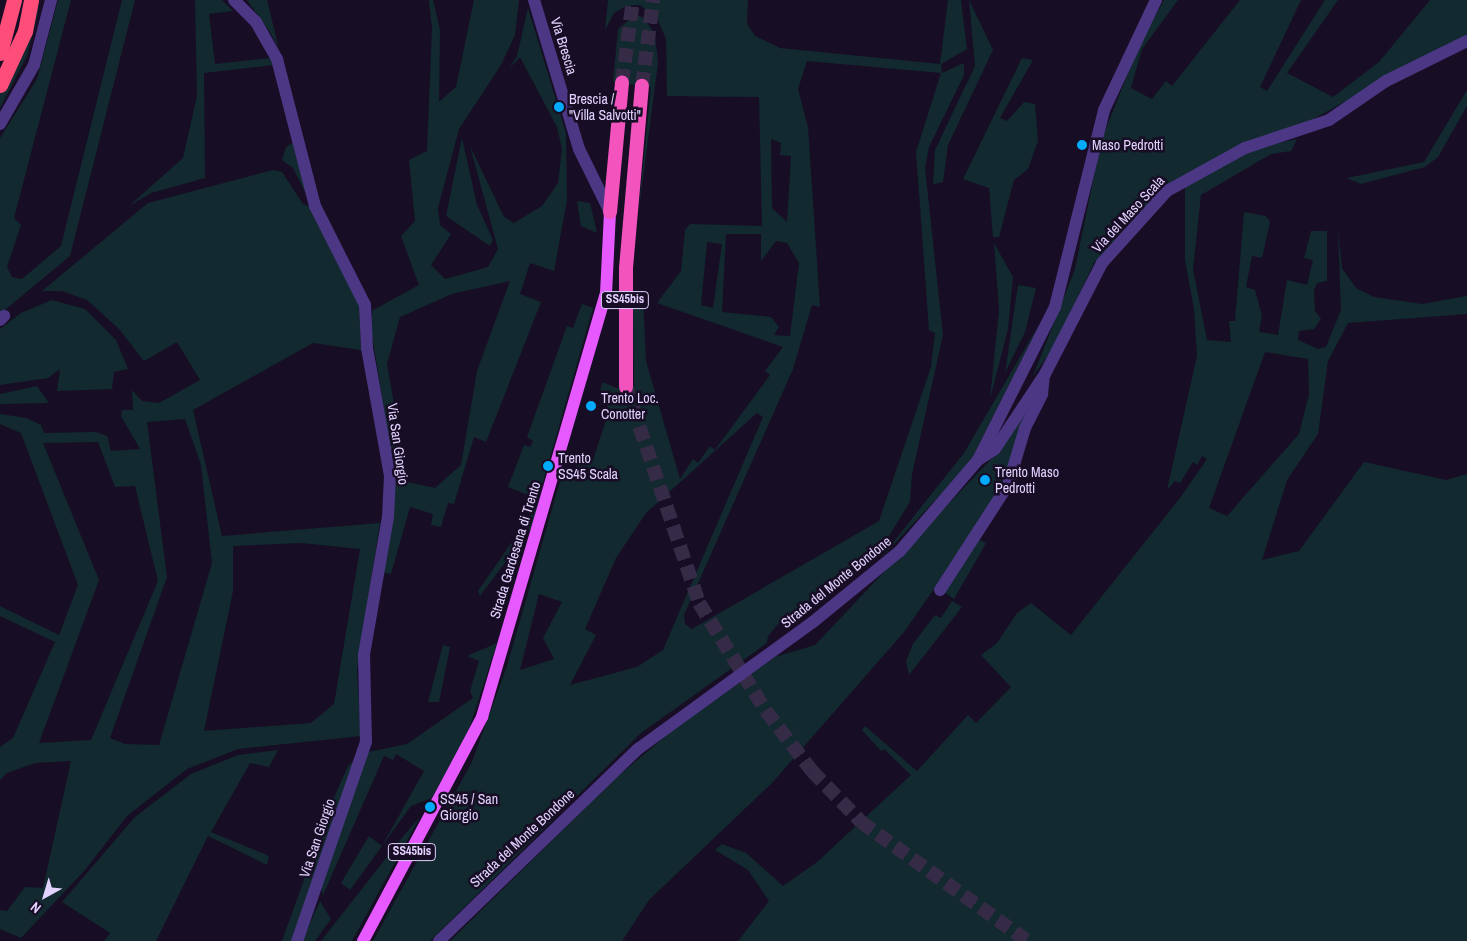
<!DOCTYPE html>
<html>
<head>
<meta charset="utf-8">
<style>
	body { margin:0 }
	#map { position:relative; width:1467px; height:941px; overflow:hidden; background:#170e25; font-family:"Archivo Narrow",sans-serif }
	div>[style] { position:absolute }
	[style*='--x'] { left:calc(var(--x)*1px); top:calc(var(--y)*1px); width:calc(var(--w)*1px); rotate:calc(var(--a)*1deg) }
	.green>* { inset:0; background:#11292f }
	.trunk-tunnel>* { height:14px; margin-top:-7px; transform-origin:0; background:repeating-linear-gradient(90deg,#352b46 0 14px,transparent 0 21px) }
	.minor>* { height:12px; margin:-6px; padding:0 6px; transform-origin:6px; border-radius:6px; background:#4c3785 }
	.tertiary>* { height:12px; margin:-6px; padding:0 6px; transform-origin:6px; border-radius:6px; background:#4c3785 }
	.primary>* { height:12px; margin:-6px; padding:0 6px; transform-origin:6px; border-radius:6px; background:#e659ff }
	.trunk>* { height:14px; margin:-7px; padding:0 7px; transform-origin:7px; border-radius:7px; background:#f253bc }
	.motorway>* { height:15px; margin:-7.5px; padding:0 7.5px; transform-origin:7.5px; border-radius:7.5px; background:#ff4d7a }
	.dots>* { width:14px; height:14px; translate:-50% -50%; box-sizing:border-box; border:2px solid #170e25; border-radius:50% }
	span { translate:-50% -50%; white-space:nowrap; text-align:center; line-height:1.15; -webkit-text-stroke:5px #170e25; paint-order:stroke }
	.shield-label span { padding:1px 4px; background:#170e25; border:1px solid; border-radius:4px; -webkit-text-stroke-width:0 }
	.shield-label { font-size:12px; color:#e1d2ff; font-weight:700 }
	.street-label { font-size:14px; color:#e1d2ff }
	.poi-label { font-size:14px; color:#e1d2ff }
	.left { translate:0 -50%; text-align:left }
	.north { position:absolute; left:20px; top:871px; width:50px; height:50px; -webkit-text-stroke:4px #170e25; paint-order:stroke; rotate:219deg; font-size:14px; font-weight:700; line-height:20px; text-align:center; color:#e1d2ff }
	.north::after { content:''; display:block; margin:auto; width:18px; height:22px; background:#e1d2ff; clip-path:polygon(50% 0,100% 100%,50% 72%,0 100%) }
</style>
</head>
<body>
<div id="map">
	<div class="green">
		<i style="clip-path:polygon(35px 0,39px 0,38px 13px,27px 56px,0 108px,0 92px)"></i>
		<i style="clip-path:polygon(58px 0,71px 0,14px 218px,21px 225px,7px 267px,12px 277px,22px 279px,61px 246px,122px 0,135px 0,70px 256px,0 314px,0 138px,37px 79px)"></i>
		<i style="clip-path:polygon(195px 0,222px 0,233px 11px,209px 14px,215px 64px,271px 58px,274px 65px,204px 73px,205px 178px,151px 193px,129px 206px,183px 158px,197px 96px)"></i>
		<i style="clip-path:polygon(247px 0,267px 0,279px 49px,270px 32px)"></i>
		<i style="clip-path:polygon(evenodd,429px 0,433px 0,440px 30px,439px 102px,456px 87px,474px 0,519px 0,515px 35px,501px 65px,459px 129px,438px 208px,440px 225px,451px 234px,431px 265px,445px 279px,467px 273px,488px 267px,498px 249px,470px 146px,504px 217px,514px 223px,542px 206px,558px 183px,562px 149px,557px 127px,520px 57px,509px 69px,517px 56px,528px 8px,566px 133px,567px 200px,554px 271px,530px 263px,520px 294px,541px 302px,486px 442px,474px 437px,454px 504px,448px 503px,441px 527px,431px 525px,433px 514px,410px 507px,391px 574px,382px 572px,393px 466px,370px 322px,373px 310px,419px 285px,401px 236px,415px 221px,409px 160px,427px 151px,432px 28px,429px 0,510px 281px,477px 371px,461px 465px,435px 488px,408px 482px,387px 364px,400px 317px,452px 294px,510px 281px)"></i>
		<i style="clip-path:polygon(evenodd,608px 0,748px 0,747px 24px,755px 36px,780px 48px,940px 64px,948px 0,961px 0,967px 49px,941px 64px,942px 73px,964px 63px,964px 75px,929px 147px,925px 168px,943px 335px,912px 474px,910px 502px,882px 547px,849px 580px,779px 623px,768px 636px,767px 643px,641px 733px,430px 941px,373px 941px,472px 762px,507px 666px,562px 474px,573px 477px,579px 456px,593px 460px,608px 414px,606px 398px,600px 394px,602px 382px,617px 388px,634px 386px,633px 294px,643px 298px,646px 361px,680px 479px,693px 459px,698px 463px,710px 446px,715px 450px,770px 375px,765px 371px,783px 347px,657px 303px,681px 271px,685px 230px,690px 224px,762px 226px,759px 97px,667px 96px,666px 39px,657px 18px,640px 5px,626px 6px,614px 13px,605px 30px,608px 0,807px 61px,941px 73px,916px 152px,929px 330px,935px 333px,931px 367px,879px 521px,692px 629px,685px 624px,684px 615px,793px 369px,812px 305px,820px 307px,808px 127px,798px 89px,807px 61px,608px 0,771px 139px,781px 143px,780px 155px,791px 156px,787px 222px,772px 208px,771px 139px,608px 0,726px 234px,761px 234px,761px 261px,776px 241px,787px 243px,799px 263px,790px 336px,774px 335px,779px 327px,771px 317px,722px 312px,726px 234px,608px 0,707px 242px,722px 244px,713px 308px,701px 305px,707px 242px,608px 0,757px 413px,763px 417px,663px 650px,637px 667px,570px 685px,596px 635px,585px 629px,616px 558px,646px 513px,757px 413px,608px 0,539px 594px,562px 602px,543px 638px,554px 659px,520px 670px,539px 594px)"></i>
		<i style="clip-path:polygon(969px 0,993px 50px,948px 145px,943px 182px,933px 184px,935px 150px,975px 66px)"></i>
		<i style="clip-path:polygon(1164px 0,1178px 0,1142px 49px,1131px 88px,1152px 99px,1166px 81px,1172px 86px,1240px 0,1301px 0,1260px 87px,1267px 91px,1325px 0,1338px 0,1287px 73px,1333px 97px,1379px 62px,1430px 0,1467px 0,1467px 35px,1293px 130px,1232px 149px,1168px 184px,1094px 263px,1054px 347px,1033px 376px,1075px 269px,1101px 141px,1140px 43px)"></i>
		<i style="clip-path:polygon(635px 15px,643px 17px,655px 34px,658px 63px,638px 216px,651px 87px,613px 82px,618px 29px)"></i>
		<i style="clip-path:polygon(1022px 58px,1033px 60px,1000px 118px,1007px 121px,1024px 102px,1035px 104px,1038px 141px,1028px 169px,1014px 180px,999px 237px,993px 237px,989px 188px,963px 179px)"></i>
		<i style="clip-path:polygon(1467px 90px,1467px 106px,1438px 157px,1425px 167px,1361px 184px,1347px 178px,1424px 162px)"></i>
		<i style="clip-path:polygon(462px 138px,477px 205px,493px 240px,490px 246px,446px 216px)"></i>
		<i style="clip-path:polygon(evenodd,1297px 139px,1291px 151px,1271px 154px,1201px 195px,1193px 269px,1207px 340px,1231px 342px,1229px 321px,1235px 321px,1244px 212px,1266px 216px,1270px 222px,1262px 258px,1252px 256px,1246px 287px,1255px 290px,1262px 316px,1259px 332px,1278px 335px,1287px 280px,1307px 285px,1313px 260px,1304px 258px,1311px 231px,1327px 231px,1327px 281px,1317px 283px,1314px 290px,1315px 311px,1321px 319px,1314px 329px,1299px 331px,1298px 340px,1318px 349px,1326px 347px,1341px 310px,1338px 228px,1342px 268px,1356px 288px,1374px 297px,1422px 304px,1467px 296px,1467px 314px,1348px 323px,1328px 361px,1318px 434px,1287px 480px,1262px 560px,1299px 551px,1364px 462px,1446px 480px,1467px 474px,1467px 941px,738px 941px,769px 901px,748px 870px,715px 850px,722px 844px,746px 853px,783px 886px,817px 862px,911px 775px,884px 749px,881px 751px,862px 730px,865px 726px,917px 771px,968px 715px,976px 723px,1011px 687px,981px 655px,997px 643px,1017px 613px,1031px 603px,1071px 635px,1180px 498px,1207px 459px,1202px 456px,1197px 465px,1193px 462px,1180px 483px,1175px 481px,1167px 490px,1197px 356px,1194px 309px,1185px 260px,1185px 184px,1256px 148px,1297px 139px,1265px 352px,1308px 359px,1309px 394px,1299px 434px,1227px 516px,1209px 508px,1265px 352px)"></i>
		<i style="clip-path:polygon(295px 141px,307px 196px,293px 168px,282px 160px,286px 147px)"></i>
		<i style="clip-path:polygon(evenodd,273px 170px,282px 172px,303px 204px,312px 207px,359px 302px,361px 350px,313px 343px,193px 410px,222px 536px,380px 523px,357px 670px,361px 736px,238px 749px,187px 769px,127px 816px,85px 870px,21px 938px,0 929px,0 910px,7px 911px,25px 887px,43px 888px,71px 761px,35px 763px,7px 773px,0 780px,0 747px,13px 738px,55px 642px,0 616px,0 606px,59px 635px,78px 585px,21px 433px,0 424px,0 414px,26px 418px,41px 425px,44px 433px,96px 432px,107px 436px,111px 451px,140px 449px,121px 416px,122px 410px,133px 410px,132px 390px,142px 401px,159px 403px,200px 380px,177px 342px,144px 361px,119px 329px,87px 300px,62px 291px,42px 291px,148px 203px,273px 170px,185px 419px,201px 465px,212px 563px,159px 745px,125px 744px,110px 738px,167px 577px,147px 422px,185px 419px,273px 170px,98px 442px,115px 487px,135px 486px,158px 581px,91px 740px,39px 743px,99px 580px,43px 443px,98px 442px,273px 170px,302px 543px,360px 549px,334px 704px,311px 723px,204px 731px,233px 591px,233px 546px,302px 543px)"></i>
		<i style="clip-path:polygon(577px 201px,590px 203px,597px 233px,581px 226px)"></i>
		<i style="clip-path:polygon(994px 243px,1013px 277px,1008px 329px,990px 399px,999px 310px)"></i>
		<i style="clip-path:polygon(1018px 285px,1036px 288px,1025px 332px,1005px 373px)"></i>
		<i style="clip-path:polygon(52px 300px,85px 309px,116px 340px,128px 369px,114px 372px,112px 389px,57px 391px,60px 369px,48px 378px,0 385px,0 329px,21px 313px)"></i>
		<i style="clip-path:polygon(582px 304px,593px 308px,543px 482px,533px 497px,508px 487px,524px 445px,530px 447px,533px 441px,527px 437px,567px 326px,573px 328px)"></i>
		<i style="clip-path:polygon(1041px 321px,970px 463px,880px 559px,964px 453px)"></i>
		<i style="clip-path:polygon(37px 386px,49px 403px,0 404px,0 394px)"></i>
		<i style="clip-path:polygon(1037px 394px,1005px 487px,904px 632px,772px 783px,649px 900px,622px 941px,450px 941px,617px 777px,673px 730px,775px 657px,815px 645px,993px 457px)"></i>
		<i style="clip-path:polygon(539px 503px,531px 528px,480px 596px,478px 591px)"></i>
		<i style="clip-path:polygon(977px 539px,986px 543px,954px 599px,944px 592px)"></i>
		<i style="clip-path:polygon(952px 601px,962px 607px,909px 675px,906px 661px,913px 644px,935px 615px,941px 618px)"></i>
		<i style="clip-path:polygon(497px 643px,469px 729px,432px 798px,411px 806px,350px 890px,341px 883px,369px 836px,382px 846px,424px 771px,396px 754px,393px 760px,384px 756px,323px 895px,321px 888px,368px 752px,407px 744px,473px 698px,470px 691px,479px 661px,467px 656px)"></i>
		<i style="clip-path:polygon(443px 645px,450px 647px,439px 702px,428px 702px)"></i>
		<i style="clip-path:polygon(278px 750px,269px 767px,250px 763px,211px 832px,269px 856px,267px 865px,208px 836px,156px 941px,104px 941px,110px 933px,62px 902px,135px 817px,191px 774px,238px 755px)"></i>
		<i style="clip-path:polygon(357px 757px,291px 941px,282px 941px,304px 880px,304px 865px,348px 766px)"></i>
		<i style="clip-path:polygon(420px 817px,352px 941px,321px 941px,405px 834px)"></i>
		<i style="clip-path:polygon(320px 901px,331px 919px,315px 941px,302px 941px)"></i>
	</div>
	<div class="trunk-tunnel">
		<i style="--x:622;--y:83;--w:84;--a:-82.5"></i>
		<i style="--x:642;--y:86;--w:87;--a:-82.7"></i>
		<i style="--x:626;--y:387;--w:228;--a:71.3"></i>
		<i style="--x:699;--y:603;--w:127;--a:58.2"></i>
		<i style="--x:766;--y:711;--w:76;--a:52.5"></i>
		<i style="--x:812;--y:771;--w:71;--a:46.1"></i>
		<i style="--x:861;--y:822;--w:204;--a:35.6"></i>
	</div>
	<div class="minor">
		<i style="--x:234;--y:0;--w:31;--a:45"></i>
		<i style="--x:256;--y:22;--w:43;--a:60.4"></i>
		<i style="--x:277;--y:59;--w:152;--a:75.5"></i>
		<i style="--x:315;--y:206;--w:111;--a:63.2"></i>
		<i style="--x:365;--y:305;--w:43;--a:87.3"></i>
		<i style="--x:367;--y:348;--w:130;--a:79.8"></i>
		<i style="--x:390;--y:476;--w:41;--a:92.8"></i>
		<i style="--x:388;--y:517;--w:140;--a:99.9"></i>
		<i style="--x:364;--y:655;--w:87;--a:88.7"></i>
		<i style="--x:366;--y:742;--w:211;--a:109.1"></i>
		<i style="--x:0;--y:124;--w:68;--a:-60"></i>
		<i style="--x:34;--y:65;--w:67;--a:-75.3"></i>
		<i style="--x:0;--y:320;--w:6;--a:-45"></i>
		<i style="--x:978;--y:460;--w:20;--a:-33"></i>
		<i style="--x:995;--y:449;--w:90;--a:-56.3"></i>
		<i style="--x:1045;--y:374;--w:125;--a:-62.8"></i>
		<i style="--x:1102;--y:263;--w:97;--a:-47.9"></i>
		<i style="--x:1167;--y:191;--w:89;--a:-28.9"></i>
		<i style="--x:1245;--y:148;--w:89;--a:-18.4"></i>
		<i style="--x:1329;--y:120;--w:69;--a:-34.4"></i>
		<i style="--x:1386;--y:81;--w:90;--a:-26.3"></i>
		<i style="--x:940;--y:590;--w:125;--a:-57.1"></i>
		<i style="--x:1008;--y:485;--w:59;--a:-73.4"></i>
		<i style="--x:1025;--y:428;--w:38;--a:-63"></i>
		<i style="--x:1042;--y:394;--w:18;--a:-84"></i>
	</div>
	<div class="tertiary">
		<i style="--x:534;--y:0;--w:156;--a:73.2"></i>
		<i style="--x:579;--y:149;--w:70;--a:63.8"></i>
		<i style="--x:439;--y:941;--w:277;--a:-44"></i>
		<i style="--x:638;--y:749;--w:216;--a:-36"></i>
		<i style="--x:813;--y:622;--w:112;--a:-39.2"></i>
		<i style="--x:900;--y:551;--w:120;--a:-49.4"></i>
		<i style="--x:978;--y:460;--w:171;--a:-63.3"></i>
		<i style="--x:1055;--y:307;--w:203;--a:-76"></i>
		<i style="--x:1104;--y:110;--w:122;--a:-64.7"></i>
	</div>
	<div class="primary">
		<i style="--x:363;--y:941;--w:254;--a:-62"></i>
		<i style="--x:482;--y:717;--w:441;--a:-73.7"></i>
		<i style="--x:606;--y:294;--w:82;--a:-87.2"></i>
	</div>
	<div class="trunk">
		<i style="--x:610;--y:212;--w:130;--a:-84.7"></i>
		<i style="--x:626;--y:387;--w:119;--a:-90"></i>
		<i style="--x:626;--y:268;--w:183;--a:-85"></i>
	</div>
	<div class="motorway">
		<i style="--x:0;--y:53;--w:55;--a:-75.2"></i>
		<i style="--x:0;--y:85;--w:60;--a:-65.2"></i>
		<i style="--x:25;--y:31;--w:32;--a:-79"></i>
	</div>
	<div class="dots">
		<i style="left:559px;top:107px;background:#00aafd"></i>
		<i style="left:1082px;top:145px;background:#00aafd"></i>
		<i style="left:591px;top:406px;background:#00aafd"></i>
		<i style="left:548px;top:466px;background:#00aafd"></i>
		<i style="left:985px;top:480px;background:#00aafd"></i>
		<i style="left:430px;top:807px;background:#00aafd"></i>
	</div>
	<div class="shield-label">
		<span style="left:625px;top:300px">SS45bis</span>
		<span style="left:412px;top:852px">SS45bis</span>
	</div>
	<div class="street-label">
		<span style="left:564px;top:46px;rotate:73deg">Via Brescia</span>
		<span style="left:1128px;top:214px;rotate:-47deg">Via del Maso Scala</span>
		<span style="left:398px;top:444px;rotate:82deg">Via San Giorgio</span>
		<span style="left:515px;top:550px;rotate:-73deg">Strada Gardesana di Trento</span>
		<span style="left:836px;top:582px;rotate:-39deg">Strada del Monte Bondone</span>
		<span style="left:317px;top:838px;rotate:-71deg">Via San Giorgio</span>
		<span style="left:522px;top:838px;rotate:-43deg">Strada del Monte Bondone</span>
	</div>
	<div class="poi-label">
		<span class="left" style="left:569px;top:107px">Brescia /<br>"Villa Salvotti"</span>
		<span class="left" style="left:1092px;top:145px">Maso Pedrotti</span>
		<span class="left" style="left:601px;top:406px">Trento Loc.<br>Conotter</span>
		<span class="left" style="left:558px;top:466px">Trento<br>SS45 Scala</span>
		<span class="left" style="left:995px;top:480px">Trento Maso<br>Pedrotti</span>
		<span class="left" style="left:440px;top:807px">SS45 / San<br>Giorgio</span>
	</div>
	<div class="north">N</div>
</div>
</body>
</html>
